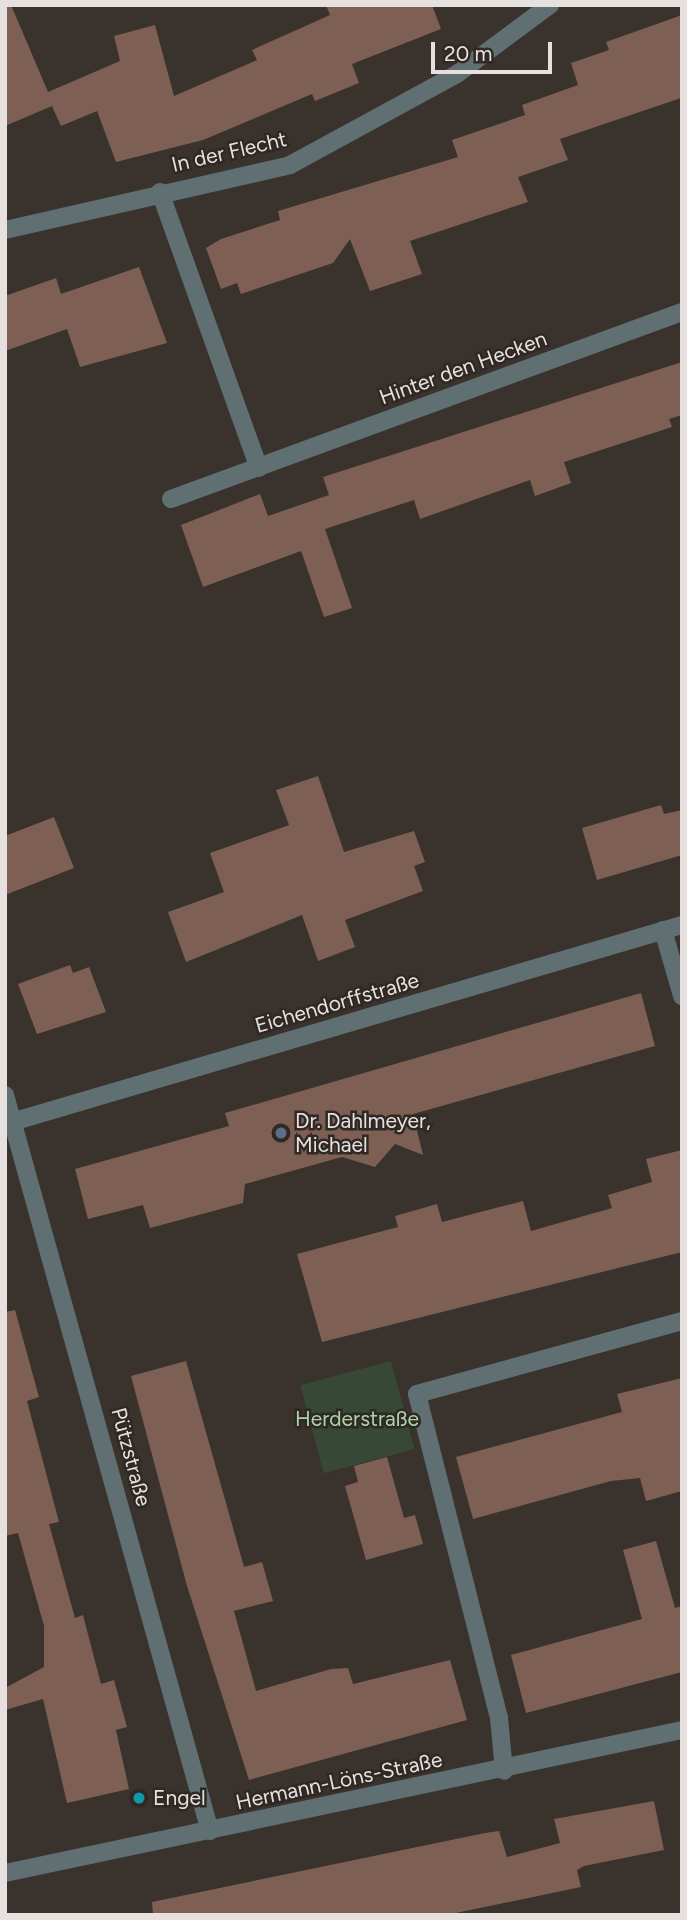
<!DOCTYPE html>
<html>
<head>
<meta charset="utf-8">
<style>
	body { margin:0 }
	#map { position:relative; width:687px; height:1920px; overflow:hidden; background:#3a322d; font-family:Figtree,sans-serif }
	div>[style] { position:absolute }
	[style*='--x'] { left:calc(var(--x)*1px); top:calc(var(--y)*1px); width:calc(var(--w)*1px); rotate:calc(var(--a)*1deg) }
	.green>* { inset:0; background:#374837; transform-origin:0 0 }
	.building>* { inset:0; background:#7e5f54 }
	.lane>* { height:18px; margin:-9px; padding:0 9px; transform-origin:9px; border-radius:9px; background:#5f6f72 }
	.street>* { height:18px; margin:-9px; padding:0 9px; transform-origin:9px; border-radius:9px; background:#5f6f72 }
	.dots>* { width:19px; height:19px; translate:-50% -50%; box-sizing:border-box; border:4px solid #302824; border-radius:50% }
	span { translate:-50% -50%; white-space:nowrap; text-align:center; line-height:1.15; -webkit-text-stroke:5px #302824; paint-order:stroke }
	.street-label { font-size:21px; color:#e6e1de }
	.poi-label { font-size:21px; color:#e6e1de }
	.left { translate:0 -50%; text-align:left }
	.park-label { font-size:21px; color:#aad5aa }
	.frame { position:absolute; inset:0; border:7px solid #e6e1de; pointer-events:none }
	.scale { position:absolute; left:431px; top:42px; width:121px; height:32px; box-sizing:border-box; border:4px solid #e6e1de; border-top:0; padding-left:9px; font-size:21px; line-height:24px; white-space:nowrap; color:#e6e1de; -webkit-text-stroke:5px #302824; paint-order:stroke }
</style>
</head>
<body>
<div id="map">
	<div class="green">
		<i style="left:391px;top:1361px;width:91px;height:94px;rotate:75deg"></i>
	</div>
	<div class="building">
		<i style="clip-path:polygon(5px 5px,11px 5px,48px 92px,120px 61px,114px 36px,155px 25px,174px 96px,257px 60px,252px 50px,330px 15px,326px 5px,432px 5px,441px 29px,352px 64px,359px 83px,315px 101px,312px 94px,203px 140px,116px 162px,97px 111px,61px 126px,52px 106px,5px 126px)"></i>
		<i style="clip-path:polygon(682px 15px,681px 98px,560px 139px,568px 160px,518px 177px,528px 202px,410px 241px,422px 274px,370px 291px,350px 239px,333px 263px,241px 294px,237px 283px,221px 289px,206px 248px,221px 239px,280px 220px,278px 211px,458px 157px,452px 140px,525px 115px,522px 105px,578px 85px,571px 63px,609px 50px,606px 42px)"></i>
		<i style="clip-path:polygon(139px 267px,167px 343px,80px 367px,67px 329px,5px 351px,5px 296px,56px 278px,61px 294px)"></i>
		<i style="clip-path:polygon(682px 362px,682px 415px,669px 419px,672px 427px,564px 462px,571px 483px,535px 496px,530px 480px,420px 519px,414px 500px,325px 529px,352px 608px,324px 617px,301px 551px,203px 587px,181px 525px,260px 494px,268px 516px,329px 495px,323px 477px)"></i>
		<i style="clip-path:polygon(318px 776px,344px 852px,414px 831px,425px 862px,414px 866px,423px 891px,345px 920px,355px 947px,318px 961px,302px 915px,186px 962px,168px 912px,224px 892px,210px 853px,289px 825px,276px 790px)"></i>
		<i style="clip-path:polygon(661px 805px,664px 814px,682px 810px,682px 855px,597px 880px,582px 828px)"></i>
		<i style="clip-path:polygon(54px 817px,74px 868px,5px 895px,5px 836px)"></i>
		<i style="clip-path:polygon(70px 965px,73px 973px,89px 967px,106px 1012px,37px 1034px,18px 984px)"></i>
		<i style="clip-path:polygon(641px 993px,655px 1046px,413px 1114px,423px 1155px,395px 1144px,375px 1167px,342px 1157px,245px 1184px,243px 1203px,150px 1228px,143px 1205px,88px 1219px,75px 1169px,229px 1126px,225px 1113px)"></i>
		<i style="clip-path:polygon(682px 1150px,682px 1252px,322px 1342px,297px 1254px,398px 1227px,395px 1216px,437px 1204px,442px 1222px,523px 1201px,531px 1231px,612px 1208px,608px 1195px,652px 1182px,646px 1159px)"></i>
		<i style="clip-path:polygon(15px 1310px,39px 1397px,27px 1401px,59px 1522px,49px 1524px,75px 1618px,83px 1615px,101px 1684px,114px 1680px,127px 1727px,116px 1730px,129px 1789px,67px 1803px,43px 1699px,5px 1710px,5px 1688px,44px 1667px,44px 1626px,18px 1533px,5px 1536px,5px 1312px)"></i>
		<i style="clip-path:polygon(186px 1361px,244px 1567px,262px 1562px,273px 1601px,234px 1611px,256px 1691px,331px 1669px,348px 1668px,353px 1684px,450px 1660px,467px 1720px,249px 1780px,187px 1586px,131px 1376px)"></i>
		<i style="clip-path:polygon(682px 1378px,682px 1491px,646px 1501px,640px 1478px,611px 1481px,473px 1519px,456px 1457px,622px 1412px,617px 1394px)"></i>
		<i style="clip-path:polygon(387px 1457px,404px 1518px,415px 1515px,423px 1544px,366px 1560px,345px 1486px,358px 1482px,354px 1466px)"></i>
		<i style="clip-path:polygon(656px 1541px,675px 1608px,682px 1606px,682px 1672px,526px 1713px,511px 1655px,642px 1619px,623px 1550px)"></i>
		<i style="clip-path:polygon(654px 1801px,664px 1850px,584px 1866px,577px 1870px,581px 1887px,446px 1915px,153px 1915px,152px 1902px,485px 1833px,499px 1831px,507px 1857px,560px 1843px,554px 1819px)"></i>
	</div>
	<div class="lane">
		<i style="--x:417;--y:1394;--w:334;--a:75.8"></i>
		<i style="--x:499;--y:1718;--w:53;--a:84.6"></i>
	</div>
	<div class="street">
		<i style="--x:160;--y:192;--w:293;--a:70.3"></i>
		<i style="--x:5;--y:230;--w:292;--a:-12.8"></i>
		<i style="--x:290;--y:165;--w:190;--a:-28.6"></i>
		<i style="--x:457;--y:74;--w:116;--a:-36.6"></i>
		<i style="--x:171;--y:499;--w:544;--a:-20.1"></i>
		<i style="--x:663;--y:930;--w:69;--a:73.9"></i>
		<i style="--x:5;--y:1095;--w:764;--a:74.44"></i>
		<i style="--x:5;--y:1124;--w:706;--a:-16.38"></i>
		<i style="--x:417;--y:1394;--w:275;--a:-15.4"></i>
		<i style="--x:5;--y:1873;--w:692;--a:-11.93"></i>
	</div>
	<div class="dots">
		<i style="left:281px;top:1133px;background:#5c6f8a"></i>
		<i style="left:139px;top:1798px;background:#0f9aa8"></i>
	</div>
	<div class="street-label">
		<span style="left:229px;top:152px;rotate:-13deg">In der Flecht</span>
		<span style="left:463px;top:368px;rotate:-20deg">Hinter den Hecken</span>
		<span style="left:337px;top:1003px;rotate:-16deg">Eichendorffstraße</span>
		<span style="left:131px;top:1457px;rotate:75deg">Pützstraße</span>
		<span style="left:339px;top:1781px;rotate:-12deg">Hermann-Löns-Straße</span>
	</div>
	<div class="poi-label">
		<span class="left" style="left:295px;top:1133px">Dr. Dahlmeyer,<br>Michael</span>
		<span class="left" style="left:153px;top:1798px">Engel</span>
	</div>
	<div class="park-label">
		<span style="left:357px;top:1419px">Herderstraße</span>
	</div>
	<div class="frame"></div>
	<div class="scale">20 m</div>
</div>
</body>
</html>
